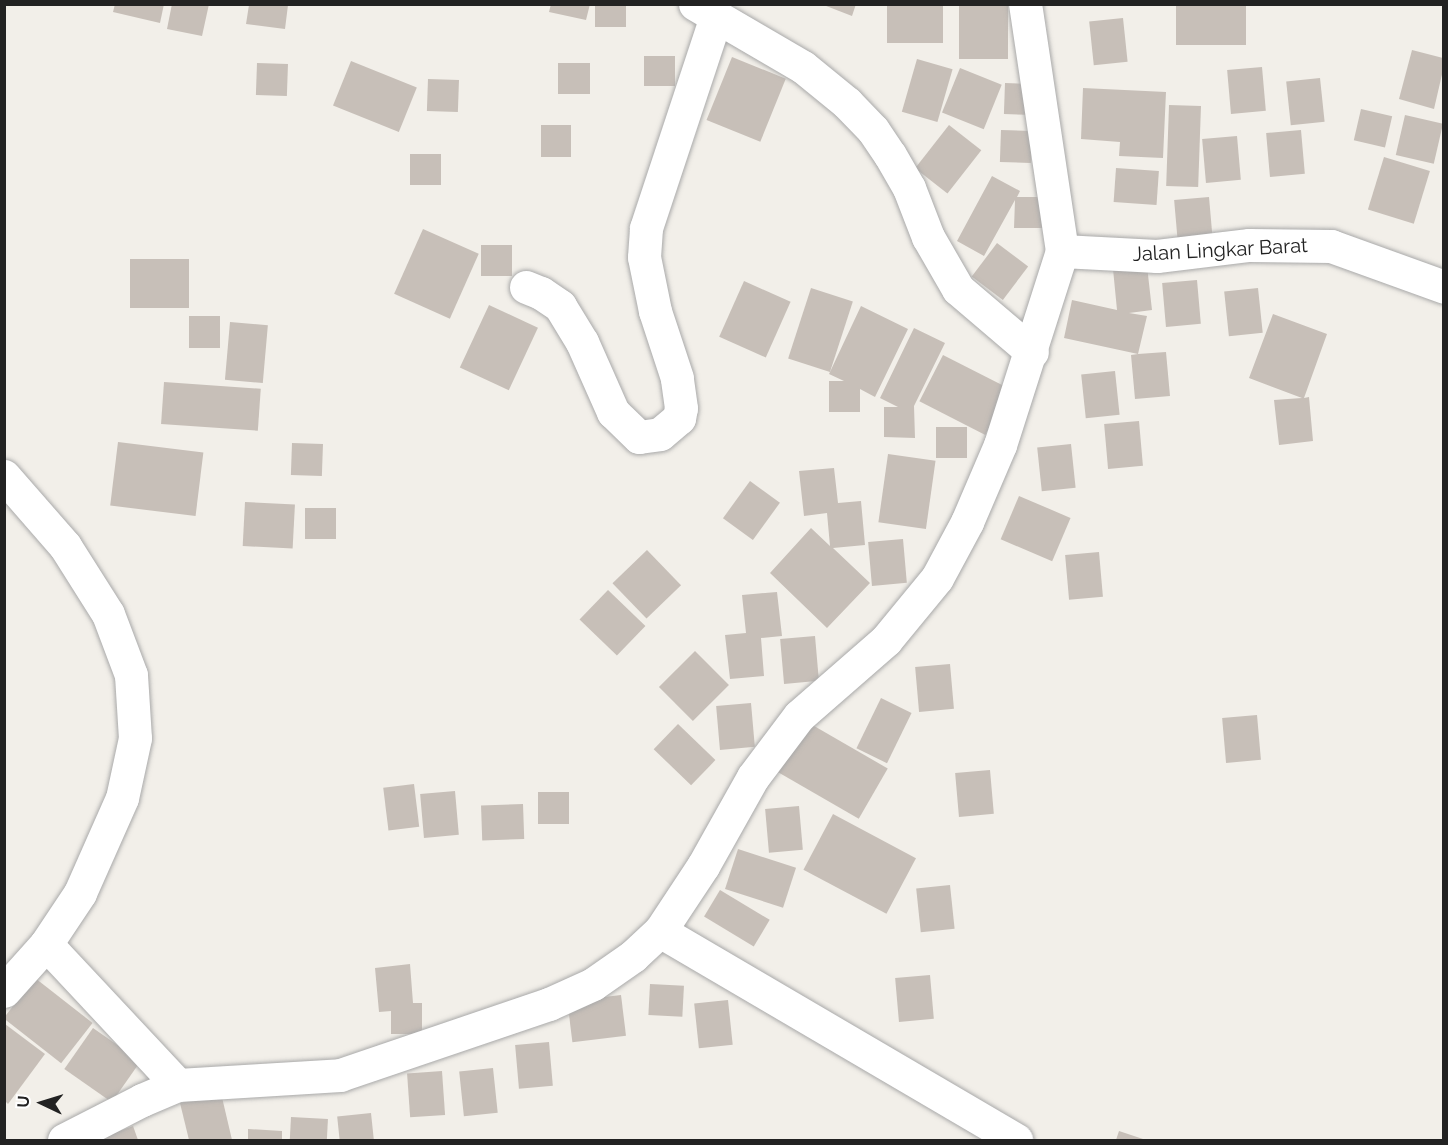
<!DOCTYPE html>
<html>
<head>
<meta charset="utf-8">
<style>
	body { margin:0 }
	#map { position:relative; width:1448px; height:1145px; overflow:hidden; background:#f2efe9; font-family:Raleway,sans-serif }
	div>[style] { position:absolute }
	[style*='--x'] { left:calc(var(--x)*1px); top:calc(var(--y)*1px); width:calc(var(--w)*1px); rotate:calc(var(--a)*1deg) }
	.building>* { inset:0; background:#c7bfb8; transform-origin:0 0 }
	.roads { filter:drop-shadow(0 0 2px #a9a9a9) drop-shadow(0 0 2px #a9a9a9) }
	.minor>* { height:33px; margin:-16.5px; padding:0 16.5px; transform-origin:16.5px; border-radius:16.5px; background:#fff }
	span { translate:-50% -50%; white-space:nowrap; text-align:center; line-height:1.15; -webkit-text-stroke:6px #fff; paint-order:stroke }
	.street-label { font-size:20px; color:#222 }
	.frame { position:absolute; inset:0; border:6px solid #222; pointer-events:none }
	.north { position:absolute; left:12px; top:1073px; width:60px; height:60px; -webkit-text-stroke:4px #fff; paint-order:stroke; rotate:274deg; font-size:16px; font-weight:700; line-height:24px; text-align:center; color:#222 }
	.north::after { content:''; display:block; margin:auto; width:21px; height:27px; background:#222; clip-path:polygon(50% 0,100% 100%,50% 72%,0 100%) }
</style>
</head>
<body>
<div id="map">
	<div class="building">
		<i style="clip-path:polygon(115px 4px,164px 4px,160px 23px,113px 12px)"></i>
		<i style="clip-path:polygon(172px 4px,209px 4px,202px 36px,167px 29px)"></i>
		<i style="clip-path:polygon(551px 4px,590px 4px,586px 20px,549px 12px)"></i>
		<i style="left:595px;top:4px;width:31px;height:23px"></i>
		<i style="clip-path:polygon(821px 4px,856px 4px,852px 16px)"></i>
		<i style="left:887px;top:4px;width:56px;height:39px"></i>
		<i style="left:959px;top:4px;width:49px;height:55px"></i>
		<i style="left:1176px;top:4px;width:70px;height:41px"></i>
		<i style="clip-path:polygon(249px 5px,288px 5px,285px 29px,246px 24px)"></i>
		<i style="left:1123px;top:18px;width:44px;height:34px;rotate:84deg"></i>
		<i style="clip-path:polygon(1412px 50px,1443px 58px,1443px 70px,1434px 109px,1399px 99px)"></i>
		<i style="left:644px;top:56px;width:31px;height:30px"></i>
		<i style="left:732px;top:57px;width:58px;height:68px;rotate:22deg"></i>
		<i style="left:917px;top:59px;width:37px;height:55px;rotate:16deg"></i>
		<i style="left:351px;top:61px;width:71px;height:48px;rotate:22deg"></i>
		<i style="left:257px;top:63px;width:31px;height:32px;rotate:2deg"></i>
		<i style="left:558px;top:63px;width:32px;height:31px"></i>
		<i style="left:1262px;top:67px;width:44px;height:35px;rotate:85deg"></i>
		<i style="left:960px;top:68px;width:45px;height:48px;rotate:22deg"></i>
		<i style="left:1320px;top:78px;width:44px;height:34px;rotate:84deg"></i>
		<i style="left:428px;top:79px;width:31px;height:32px;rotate:2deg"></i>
		<i style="left:1005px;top:83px;width:31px;height:31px;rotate:2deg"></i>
		<i style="clip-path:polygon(1083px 88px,1166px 92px,1163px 158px,1119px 156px,1120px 142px,1081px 139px)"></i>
		<i style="left:1169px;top:105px;width:32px;height:81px;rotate:2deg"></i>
		<i style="left:1361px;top:109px;width:32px;height:32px;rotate:13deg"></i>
		<i style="left:1405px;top:115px;width:39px;height:41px;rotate:13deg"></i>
		<i style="left:541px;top:125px;width:30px;height:32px"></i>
		<i style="left:949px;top:125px;width:41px;height:55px;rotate:38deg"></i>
		<i style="left:1001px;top:130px;width:31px;height:32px;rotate:2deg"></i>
		<i style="left:1301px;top:130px;width:44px;height:35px;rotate:85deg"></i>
		<i style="left:1237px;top:136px;width:44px;height:35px;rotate:85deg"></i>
		<i style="left:410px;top:154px;width:31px;height:31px"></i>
		<i style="left:1384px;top:157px;width:48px;height:55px;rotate:17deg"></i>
		<i style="left:1116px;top:168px;width:43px;height:34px;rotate:4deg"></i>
		<i style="clip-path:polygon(992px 176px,1020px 191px,1017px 197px,1046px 197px,1046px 228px,1014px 228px,1015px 200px,984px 256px,957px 241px)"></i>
		<i style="left:1209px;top:197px;width:44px;height:35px;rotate:85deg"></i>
		<i style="left:423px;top:229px;width:61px;height:71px;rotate:24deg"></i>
		<i style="left:997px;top:243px;width:39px;height:42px;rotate:37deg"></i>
		<i style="left:481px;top:245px;width:31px;height:31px"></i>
		<i style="left:130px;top:259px;width:59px;height:49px"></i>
		<i style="clip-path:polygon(1147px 266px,1152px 310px,1129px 313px,1147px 316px,1138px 354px,1166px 352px,1170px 396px,1135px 399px,1131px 355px,1138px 354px,1064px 338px,1072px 300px,1117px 310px,1113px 269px)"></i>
		<i style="left:1197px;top:280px;width:44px;height:35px;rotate:85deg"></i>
		<i style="left:744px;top:281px;width:51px;height:61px;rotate:24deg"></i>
		<i style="left:811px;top:288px;width:44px;height:74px;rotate:18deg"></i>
		<i style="left:1258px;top:288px;width:45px;height:34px;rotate:84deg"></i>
		<i style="left:489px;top:305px;width:54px;height:69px;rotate:25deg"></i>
		<i style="clip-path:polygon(861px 306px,908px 329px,875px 397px,860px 389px,860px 412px,829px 412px,829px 381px,844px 381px,829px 374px)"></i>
		<i style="clip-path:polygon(1273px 314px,1327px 334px,1304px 398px,1309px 397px,1313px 441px,1279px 445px,1274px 400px,1302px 398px,1249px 378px)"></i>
		<i style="left:189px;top:316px;width:31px;height:32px"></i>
		<i style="left:230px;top:322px;width:38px;height:58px;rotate:5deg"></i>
		<i style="clip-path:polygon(914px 328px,945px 343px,914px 406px,915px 438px,884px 437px,884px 407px,898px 407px,880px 398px)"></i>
		<i style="left:943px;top:355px;width:74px;height:52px;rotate:27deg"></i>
		<i style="left:1115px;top:371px;width:44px;height:34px;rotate:84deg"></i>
		<i style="left:164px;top:382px;width:97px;height:42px;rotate:4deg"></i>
		<i style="left:1139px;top:421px;width:45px;height:35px;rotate:85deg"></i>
		<i style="left:936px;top:427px;width:31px;height:31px"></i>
		<i style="left:118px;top:442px;width:86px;height:64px;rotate:7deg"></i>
		<i style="left:292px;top:443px;width:31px;height:32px;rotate:2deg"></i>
		<i style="left:1071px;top:444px;width:44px;height:34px;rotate:84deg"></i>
		<i style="left:888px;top:454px;width:48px;height:69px;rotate:8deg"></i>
		<i style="clip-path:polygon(834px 468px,838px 503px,861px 501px,865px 545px,833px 548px,870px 583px,827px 628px,770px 573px,811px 528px,830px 546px,827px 513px,804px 516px,799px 471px)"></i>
		<i style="left:750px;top:481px;width:37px;height:46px;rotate:36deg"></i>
		<i style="left:1019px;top:496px;width:56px;height:47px;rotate:23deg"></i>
		<i style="left:245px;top:502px;width:50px;height:44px;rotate:3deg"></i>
		<i style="left:305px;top:508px;width:31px;height:31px"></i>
		<i style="left:903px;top:539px;width:44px;height:35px;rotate:85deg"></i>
		<i style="left:647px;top:550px;width:49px;height:48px;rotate:46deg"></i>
		<i style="left:1099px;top:552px;width:45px;height:34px;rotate:85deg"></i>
		<i style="left:608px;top:590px;width:52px;height:41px;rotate:44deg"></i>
		<i style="clip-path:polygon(777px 592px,782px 636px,761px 638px,764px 676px,730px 679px,725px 635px,746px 633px,742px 595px)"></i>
		<i style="left:815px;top:636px;width:45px;height:35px;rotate:85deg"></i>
		<i style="left:695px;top:651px;width:48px;height:51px;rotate:45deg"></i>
		<i style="left:950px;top:664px;width:45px;height:35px;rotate:85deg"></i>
		<i style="left:881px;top:698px;width:34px;height:56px;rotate:26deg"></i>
		<i style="left:751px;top:703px;width:44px;height:35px;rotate:85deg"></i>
		<i style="left:1257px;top:715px;width:45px;height:35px;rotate:85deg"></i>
		<i style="left:802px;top:719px;width:99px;height:58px;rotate:30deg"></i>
		<i style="left:678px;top:724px;width:52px;height:35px;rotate:44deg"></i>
		<i style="left:990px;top:770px;width:44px;height:35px;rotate:85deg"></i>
		<i style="left:414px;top:784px;width:43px;height:31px;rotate:83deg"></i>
		<i style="left:455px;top:791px;width:44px;height:35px;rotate:85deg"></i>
		<i style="left:538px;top:792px;width:31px;height:32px"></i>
		<i style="left:523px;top:804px;width:35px;height:42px;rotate:88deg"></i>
		<i style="left:799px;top:806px;width:44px;height:34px;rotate:85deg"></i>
		<i style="left:833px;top:814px;width:94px;height:63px;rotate:28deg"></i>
		<i style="left:738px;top:849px;width:61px;height:42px;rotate:18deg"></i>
		<i style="left:950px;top:885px;width:44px;height:34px;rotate:84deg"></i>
		<i style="left:720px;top:890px;width:58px;height:31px;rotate:31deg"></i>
		<i style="clip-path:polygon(410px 964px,413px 1003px,422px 1003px,422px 1034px,391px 1034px,391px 1011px,379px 1012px,375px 968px)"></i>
		<i style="left:930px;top:975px;width:44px;height:35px;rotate:85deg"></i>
		<i style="left:35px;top:978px;width:73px;height:51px;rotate:38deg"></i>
		<i style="left:650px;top:984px;width:34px;height:31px;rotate:3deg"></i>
		<i style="left:621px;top:995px;width:41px;height:54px;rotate:83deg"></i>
		<i style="left:728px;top:1000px;width:45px;height:34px;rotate:84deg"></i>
		<i style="clip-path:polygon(5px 1024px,45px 1054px,8px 1104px,5px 1101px)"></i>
		<i style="left:93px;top:1028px;width:58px;height:50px;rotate:35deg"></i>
		<i style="left:549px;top:1042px;width:44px;height:34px;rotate:85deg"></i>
		<i style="left:493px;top:1068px;width:45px;height:34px;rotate:84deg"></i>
		<i style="left:442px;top:1071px;width:44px;height:35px;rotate:86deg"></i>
		<i style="clip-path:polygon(221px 1093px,232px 1140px,189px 1140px,180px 1103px)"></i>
		<i style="left:371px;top:1113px;width:27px;height:34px;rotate:84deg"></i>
		<i style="left:291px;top:1117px;width:37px;height:23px;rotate:3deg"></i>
		<i style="clip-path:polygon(133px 1126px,138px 1140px,95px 1140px)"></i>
		<i style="clip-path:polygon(248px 1129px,282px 1131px,282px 1140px,248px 1140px)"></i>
		<i style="clip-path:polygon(1119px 1131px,1146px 1140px,1116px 1140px)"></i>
	</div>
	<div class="roads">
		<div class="minor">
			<i style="--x:695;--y:4;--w:125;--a:30.3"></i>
			<i style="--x:803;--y:67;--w:57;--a:39.3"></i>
			<i style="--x:847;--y:103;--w:37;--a:46"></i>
			<i style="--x:873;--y:130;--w:30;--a:56"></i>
			<i style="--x:890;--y:155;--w:38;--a:60"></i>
			<i style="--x:909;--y:188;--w:53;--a:68.8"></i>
			<i style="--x:928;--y:237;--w:60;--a:60"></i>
			<i style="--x:958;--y:289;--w:97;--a:40.4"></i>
			<i style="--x:1062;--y:251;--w:95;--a:3"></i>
			<i style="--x:1157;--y:256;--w:93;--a:-6.8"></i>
			<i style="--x:1249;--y:245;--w:82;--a:0.7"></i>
			<i style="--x:1331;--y:246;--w:120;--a:19.9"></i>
			<i style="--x:526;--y:287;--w:16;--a:22"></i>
			<i style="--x:541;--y:293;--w:23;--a:34"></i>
			<i style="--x:560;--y:306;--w:42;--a:58.6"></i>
			<i style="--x:582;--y:342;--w:77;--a:66.1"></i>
			<i style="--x:613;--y:412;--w:36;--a:44"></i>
			<i style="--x:639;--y:437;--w:21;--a:-8"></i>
			<i style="--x:660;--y:434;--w:25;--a:-40"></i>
			<i style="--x:679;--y:418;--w:10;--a:-79"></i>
			<i style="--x:681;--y:408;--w:30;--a:-98"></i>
			<i style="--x:677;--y:378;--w:71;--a:-108.2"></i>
			<i style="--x:655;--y:311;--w:55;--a:-101.5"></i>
			<i style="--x:644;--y:257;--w:29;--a:-86"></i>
			<i style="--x:646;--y:228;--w:223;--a:-71.7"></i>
			<i style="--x:4;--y:476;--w:93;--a:48.9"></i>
			<i style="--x:65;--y:546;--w:80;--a:57.7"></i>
			<i style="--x:108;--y:614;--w:65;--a:69.3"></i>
			<i style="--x:131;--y:675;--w:63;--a:86.4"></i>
			<i style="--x:135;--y:738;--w:61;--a:102.2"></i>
			<i style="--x:122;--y:798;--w:104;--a:113.9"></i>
			<i style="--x:80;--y:893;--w:61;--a:123.7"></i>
			<i style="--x:46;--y:944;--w:63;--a:131.8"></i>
			<i style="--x:660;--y:931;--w:413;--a:30.4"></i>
			<i style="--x:46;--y:944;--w:193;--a:46.9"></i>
			<i style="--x:64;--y:1140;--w:88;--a:-27.1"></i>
			<i style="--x:142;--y:1100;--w:39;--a:-23"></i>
			<i style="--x:178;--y:1085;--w:162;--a:-3.5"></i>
			<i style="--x:340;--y:1075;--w:221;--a:-18.8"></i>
			<i style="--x:549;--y:1004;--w:48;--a:-24.4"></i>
			<i style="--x:593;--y:984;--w:49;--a:-35"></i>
			<i style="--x:633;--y:956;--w:37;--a:-43"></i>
			<i style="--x:660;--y:931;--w:78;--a:-56.5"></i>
			<i style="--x:703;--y:866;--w:102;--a:-60.7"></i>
			<i style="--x:753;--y:777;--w:76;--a:-53"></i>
			<i style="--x:799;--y:716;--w:116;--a:-41.1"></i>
			<i style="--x:886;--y:640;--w:80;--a:-50.6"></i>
			<i style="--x:937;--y:578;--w:64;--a:-61.8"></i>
			<i style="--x:967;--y:522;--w:84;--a:-66.8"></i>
			<i style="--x:1000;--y:445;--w:204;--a:-72.3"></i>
			<i style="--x:1062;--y:251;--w:250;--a:-98.5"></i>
		</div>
	</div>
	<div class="street-label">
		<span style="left:1220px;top:250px;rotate:-3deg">Jalan Lingkar Barat</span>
	</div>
	<div class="frame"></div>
	<div class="north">U</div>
</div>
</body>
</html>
